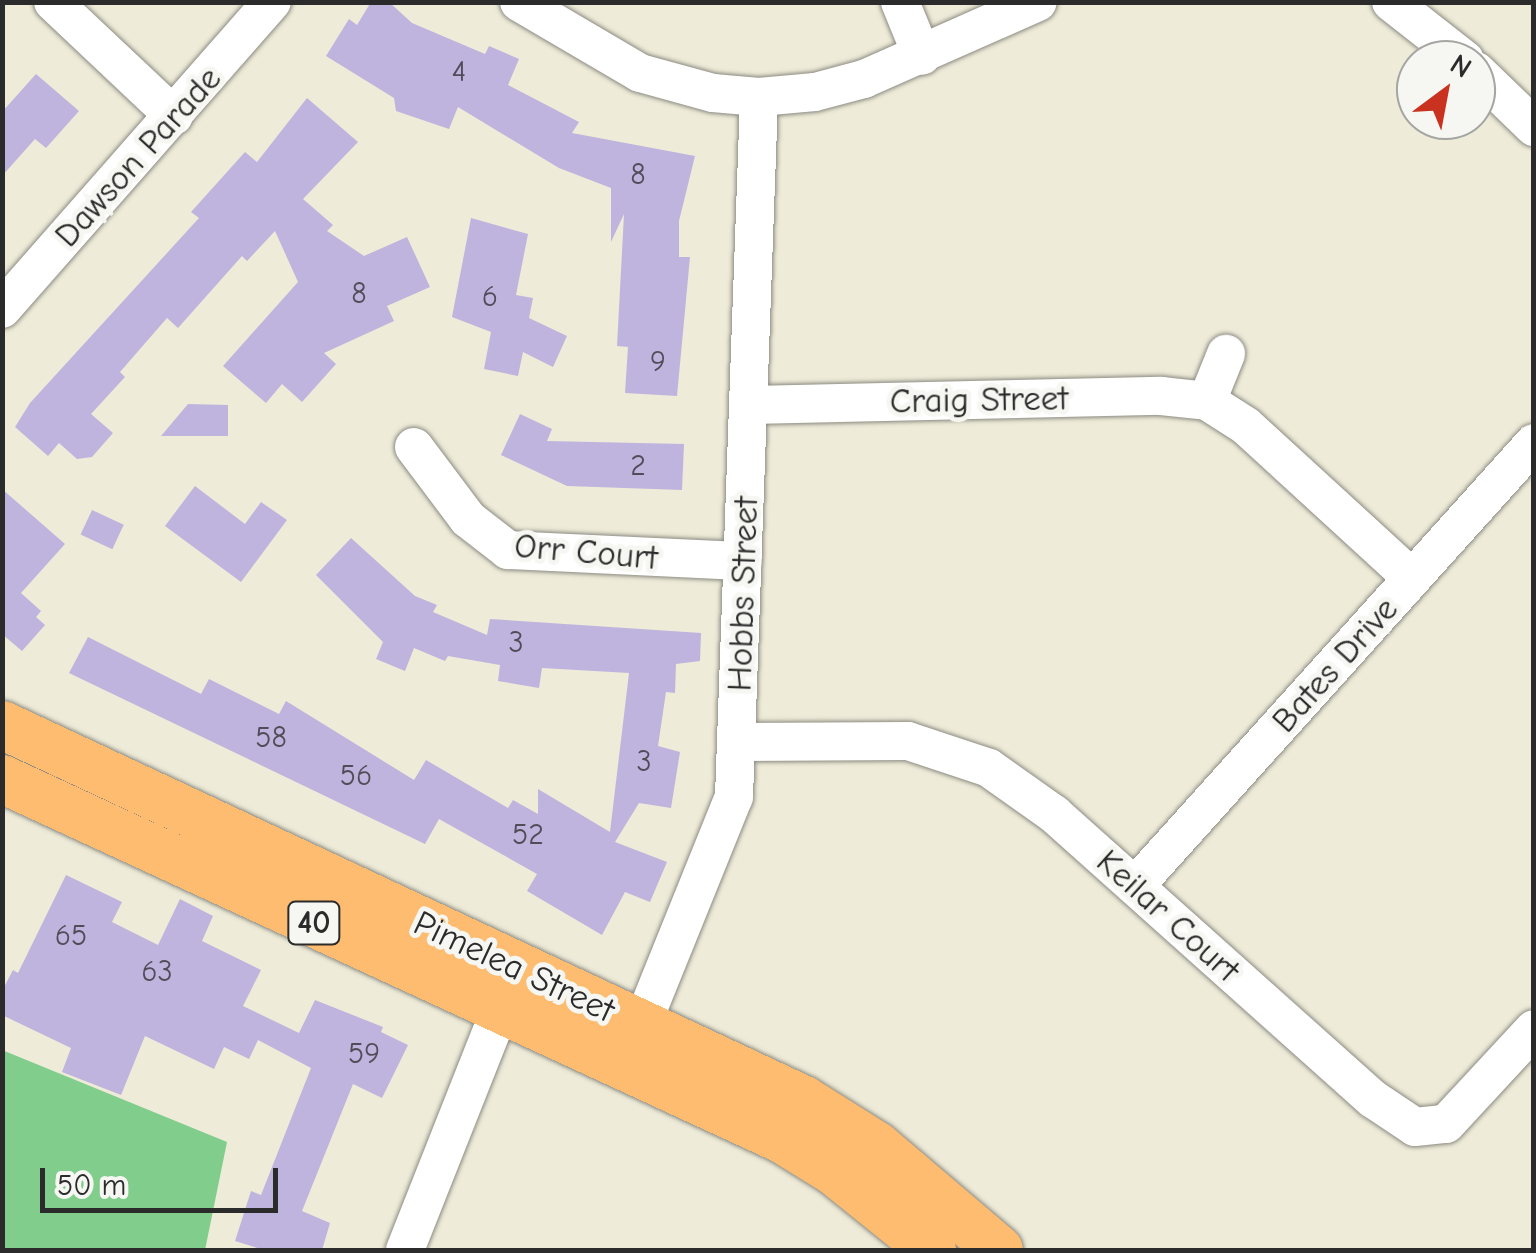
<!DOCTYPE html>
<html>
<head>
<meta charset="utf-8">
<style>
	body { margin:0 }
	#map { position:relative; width:1536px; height:1253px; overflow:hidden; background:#eeebd8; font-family:"Comic Neue",sans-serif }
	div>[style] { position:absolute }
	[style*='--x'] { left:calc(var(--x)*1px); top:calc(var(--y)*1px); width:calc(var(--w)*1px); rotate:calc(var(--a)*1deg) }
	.green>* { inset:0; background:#81cd8c }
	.building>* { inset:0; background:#bfb4de; transform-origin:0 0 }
	.roads { filter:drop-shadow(0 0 2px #8c8b82) drop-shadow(0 0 2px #8c8b82) }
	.minor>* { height:38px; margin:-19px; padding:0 19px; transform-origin:19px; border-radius:19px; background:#fff }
	.major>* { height:48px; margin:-24px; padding:0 24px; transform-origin:24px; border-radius:24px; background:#febc70 }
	span { translate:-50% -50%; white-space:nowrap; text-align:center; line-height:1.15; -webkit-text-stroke:10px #f6f6f2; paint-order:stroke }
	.number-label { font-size:30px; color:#504d58 }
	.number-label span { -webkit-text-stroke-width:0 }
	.shield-label span { padding:2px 8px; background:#f6f6f2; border:2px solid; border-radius:8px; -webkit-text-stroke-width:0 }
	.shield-label { font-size:32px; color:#2b2b2b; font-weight:700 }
	.street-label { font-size:35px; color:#2b2b2b }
	.frame { position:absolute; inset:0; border:5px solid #2b2b2b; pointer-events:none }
	.north { position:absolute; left:1396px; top:40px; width:100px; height:100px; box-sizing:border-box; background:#f6f6f2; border:2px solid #a5a5a2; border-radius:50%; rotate:32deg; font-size:28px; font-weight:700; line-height:40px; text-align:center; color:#2b2b2b }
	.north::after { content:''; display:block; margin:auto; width:35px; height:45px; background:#c8321e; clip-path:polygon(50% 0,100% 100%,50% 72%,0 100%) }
	.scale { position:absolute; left:40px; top:1168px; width:238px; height:45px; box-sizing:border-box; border:5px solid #2b2b2b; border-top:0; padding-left:12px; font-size:30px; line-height:35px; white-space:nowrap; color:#2b2b2b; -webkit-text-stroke:8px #f6f6f2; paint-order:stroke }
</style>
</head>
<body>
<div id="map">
	<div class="green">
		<i style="clip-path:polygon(2px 1050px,227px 1142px,205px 1250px,3px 1250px)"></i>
	</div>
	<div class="building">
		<i style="clip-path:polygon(371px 2px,389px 2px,412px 23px,485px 54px,489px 46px,519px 59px,508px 85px,579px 122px,572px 133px,695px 156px,679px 221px,679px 257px,690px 257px,677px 396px,625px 393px,628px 347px,617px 346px,624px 214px,611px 242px,611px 188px,559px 168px,458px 107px,449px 129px,396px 111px,394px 98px,326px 56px,349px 19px,357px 25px)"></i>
		<i style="clip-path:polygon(36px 74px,79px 111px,46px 148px,35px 139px,2px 176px,2px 112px)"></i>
		<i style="clip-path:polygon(307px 98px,358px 142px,303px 199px,333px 225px,327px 231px,364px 256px,407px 237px,430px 287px,387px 306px,394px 321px,324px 353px,336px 364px,302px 402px,282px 384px,266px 403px,223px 366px,298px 282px,275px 231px,247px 261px,242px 256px,178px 328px,167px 318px,120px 372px,125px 377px,91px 414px,113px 433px,92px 457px,77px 459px,59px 443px,48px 456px,15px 427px,30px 403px,199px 218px,191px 212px,245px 152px,257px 162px)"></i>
		<i style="clip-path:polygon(471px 218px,528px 234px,516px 295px,533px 298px,529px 318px,567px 336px,553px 367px,523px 352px,518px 376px,484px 369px,491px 332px,452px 317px)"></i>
		<i style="clip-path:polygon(188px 404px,228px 405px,228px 436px,161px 436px)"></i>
		<i style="clip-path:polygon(520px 414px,552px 429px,547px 441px,684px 444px,682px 490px,567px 486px,501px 455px)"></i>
		<i style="clip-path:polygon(195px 486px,245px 524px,261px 502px,287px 520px,241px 582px,165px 526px)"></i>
		<i style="clip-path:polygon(2px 489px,65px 544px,21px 593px,41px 611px,36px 617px,45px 625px,22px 651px,2px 634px)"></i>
		<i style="left:92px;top:510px;width:35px;height:27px;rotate:25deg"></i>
		<i style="clip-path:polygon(351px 538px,415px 596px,437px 605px,433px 612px,487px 635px,490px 619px,701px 633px,700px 661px,676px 664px,675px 693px,666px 692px,658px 746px,680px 752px,671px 808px,639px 803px,615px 842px,667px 862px,650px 902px,625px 892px,602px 935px,527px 891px,537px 874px,439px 819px,425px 844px,69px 673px,88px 637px,201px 694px,209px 679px,279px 714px,286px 701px,414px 780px,426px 760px,508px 808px,513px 800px,538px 814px,538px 789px,610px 832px,629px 673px,542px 668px,539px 688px,498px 681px,500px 665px,448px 656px,445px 661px,414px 648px,405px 671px,376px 659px,383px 642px,316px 575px)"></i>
		<i style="clip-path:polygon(66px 875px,122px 902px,112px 922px,158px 945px,180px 899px,213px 916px,202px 941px,261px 970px,243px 1006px,299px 1033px,315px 1000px,383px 1027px,381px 1032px,408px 1045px,382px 1098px,353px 1084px,302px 1211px,330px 1223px,322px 1250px,264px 1250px,235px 1241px,251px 1191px,261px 1195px,311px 1068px,258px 1040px,249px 1059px,224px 1047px,214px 1069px,145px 1036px,121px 1095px,62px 1072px,71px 1048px,2px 1015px,2px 991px,13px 970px,18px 973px)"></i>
	</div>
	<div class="roads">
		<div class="minor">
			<i style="--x:53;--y:2;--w:166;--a:43.3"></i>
			<i style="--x:519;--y:2;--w:140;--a:30.4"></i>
			<i style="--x:640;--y:73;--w:76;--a:15.3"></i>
			<i style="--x:713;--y:93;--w:46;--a:5"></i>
			<i style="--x:759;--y:97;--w:56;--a:-5.1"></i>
			<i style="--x:815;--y:92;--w:51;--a:-14.9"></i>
			<i style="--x:864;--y:79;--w:190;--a:-23.9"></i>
			<i style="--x:900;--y:2;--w:58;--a:67.8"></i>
			<i style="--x:1391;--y:2;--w:94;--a:38.1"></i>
			<i style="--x:1476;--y:71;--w:81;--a:44"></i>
			<i style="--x:2;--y:309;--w:409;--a:-48.7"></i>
			<i style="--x:1207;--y:401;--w:51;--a:-68"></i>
			<i style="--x:751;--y:405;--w:410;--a:-1.3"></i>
			<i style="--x:1161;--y:396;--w:46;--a:6.2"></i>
			<i style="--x:1207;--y:401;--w:46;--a:32.7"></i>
			<i style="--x:1246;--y:426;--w:225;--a:42.5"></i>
			<i style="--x:414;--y:447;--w:90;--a:53.1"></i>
			<i style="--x:468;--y:519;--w:51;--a:37.8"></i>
			<i style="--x:508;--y:550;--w:235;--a:2.7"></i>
			<i style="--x:739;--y:742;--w:169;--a:-0.3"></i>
			<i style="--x:908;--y:741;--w:85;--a:18.4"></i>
			<i style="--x:989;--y:768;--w:80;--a:35.3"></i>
			<i style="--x:1054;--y:814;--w:428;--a:41.8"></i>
			<i style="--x:1373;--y:1099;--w:50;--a:33.7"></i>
			<i style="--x:1415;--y:1127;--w:31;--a:-6"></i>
			<i style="--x:1446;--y:1124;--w:129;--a:-47.2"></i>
			<i style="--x:1135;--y:886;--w:596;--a:-47.99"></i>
			<i style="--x:632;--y:1049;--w:272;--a:-68"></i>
			<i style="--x:734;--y:797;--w:700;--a:-87.95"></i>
			<i style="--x:405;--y:1250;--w:285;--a:-68.4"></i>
		</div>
		<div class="major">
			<i style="--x:2;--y:725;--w:885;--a:25.06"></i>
			<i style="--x:804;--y:1100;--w:86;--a:32.2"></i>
			<i style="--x:877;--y:1146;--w:160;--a:40.4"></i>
			<i style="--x:2;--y:779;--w:859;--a:24.78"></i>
			<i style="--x:782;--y:1139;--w:61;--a:31.6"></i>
			<i style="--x:834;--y:1171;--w:126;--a:38.9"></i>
		</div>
	</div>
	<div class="number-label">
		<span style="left:459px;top:72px">4</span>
		<span style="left:638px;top:175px">8</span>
		<span style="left:359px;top:294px">8</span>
		<span style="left:490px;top:297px">6</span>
		<span style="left:658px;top:362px">9</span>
		<span style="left:638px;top:466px">2</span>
		<span style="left:516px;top:643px">3</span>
		<span style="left:271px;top:738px">58</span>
		<span style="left:644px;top:762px">3</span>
		<span style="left:356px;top:776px">56</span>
		<span style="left:528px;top:835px">52</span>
		<span style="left:71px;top:936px">65</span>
		<span style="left:157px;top:972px">63</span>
		<span style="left:364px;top:1054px">59</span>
	</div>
	<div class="shield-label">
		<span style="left:314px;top:923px">40</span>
	</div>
	<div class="street-label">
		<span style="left:138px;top:157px;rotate:-48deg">Dawson Parade</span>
		<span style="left:979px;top:400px;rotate:-1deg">Craig Street</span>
		<span style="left:586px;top:552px;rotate:5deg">Orr Court</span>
		<span style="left:743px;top:594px;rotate:-88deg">Hobbs Street</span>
		<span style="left:1335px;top:665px;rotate:-48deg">Bates Drive</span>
		<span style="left:1168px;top:916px;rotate:42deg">Keilar Court</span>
		<span style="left:514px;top:967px;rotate:25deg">Pimelea Street</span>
	</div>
	<div class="frame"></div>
	<div class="north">N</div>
	<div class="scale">50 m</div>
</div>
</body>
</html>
